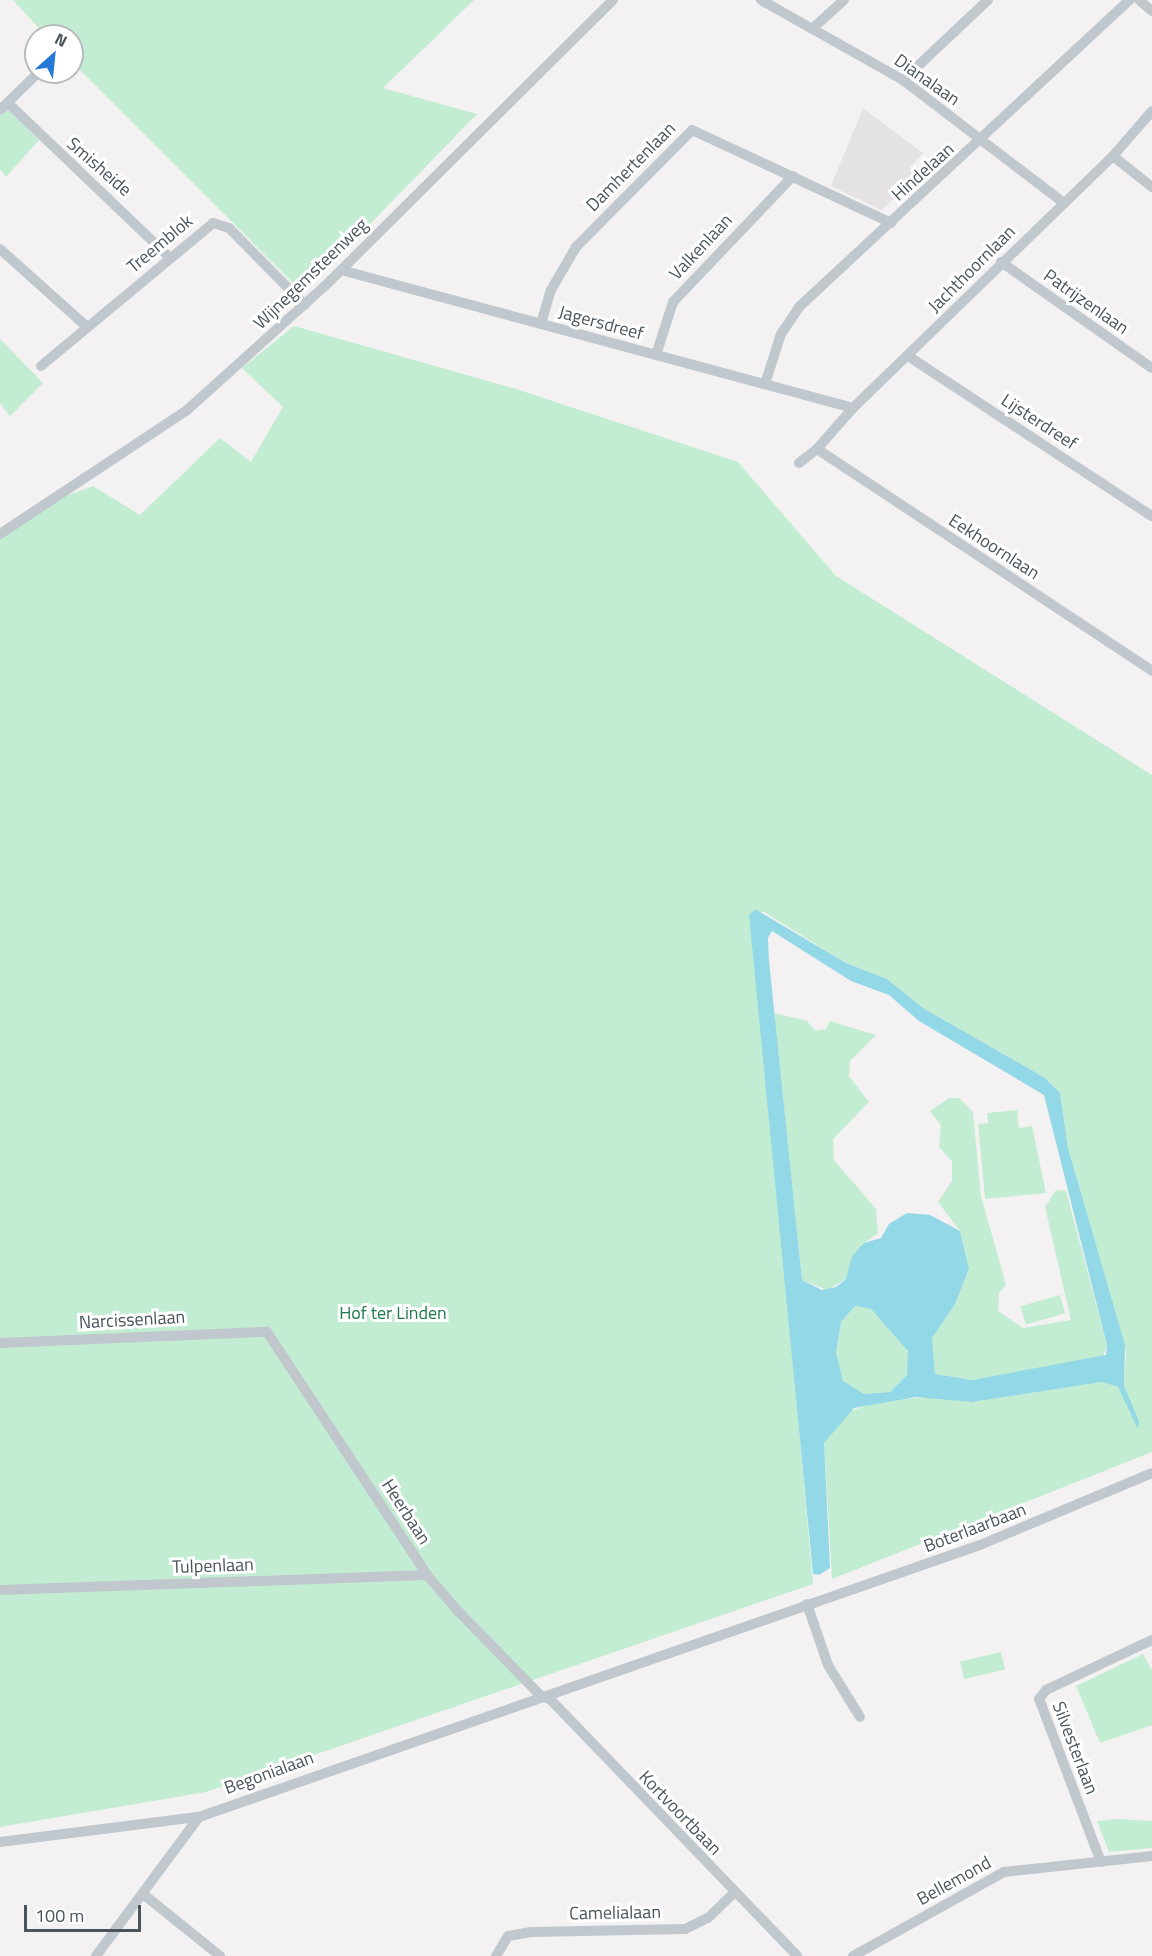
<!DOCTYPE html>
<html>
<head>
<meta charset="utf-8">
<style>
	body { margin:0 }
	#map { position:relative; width:1152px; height:1956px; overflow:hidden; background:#f3f1f1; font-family:"Titillium Web",sans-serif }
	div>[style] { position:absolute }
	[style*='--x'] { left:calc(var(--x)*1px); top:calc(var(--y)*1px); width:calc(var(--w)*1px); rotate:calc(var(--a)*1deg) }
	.education>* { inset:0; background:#e4e2e2 }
	.green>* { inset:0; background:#c3edd2; transform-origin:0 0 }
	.water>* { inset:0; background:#93d8e6 }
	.minor>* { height:10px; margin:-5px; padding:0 5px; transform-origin:5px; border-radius:5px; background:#c0c8ce }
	span { translate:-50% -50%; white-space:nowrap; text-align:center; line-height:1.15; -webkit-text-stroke:6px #fff; paint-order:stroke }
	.street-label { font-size:18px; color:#4a545d }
	.park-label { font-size:18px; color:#1e7a49 }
	.north { position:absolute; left:24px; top:24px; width:60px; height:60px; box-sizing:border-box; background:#fff; border:2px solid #b7bbbe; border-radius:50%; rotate:27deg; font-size:16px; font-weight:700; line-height:24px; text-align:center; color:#4a545d }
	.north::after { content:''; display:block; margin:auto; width:21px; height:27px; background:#2679d7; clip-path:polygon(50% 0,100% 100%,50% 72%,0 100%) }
	.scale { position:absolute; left:24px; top:1905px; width:117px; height:27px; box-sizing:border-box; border:3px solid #4a545d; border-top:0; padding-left:8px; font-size:18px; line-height:21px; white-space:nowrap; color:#4a545d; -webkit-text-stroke:4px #fff; paint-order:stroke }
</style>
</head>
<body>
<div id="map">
	<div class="education">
		<i style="clip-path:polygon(863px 108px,923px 153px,910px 167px,919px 177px,881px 210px,831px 186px)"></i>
	</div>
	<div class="green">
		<i style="clip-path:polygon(13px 0,474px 0,383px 88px,477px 114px,303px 293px,72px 62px,72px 36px,46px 36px)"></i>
		<i style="clip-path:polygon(8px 109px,39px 140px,6px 177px,0 169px,0 112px)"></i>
		<i style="clip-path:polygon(294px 326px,513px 388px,738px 462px,836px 576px,1152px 775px,1152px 1452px,832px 1579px,824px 1443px,847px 1412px,881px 1401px,929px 1397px,972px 1402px,1102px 1382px,1118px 1387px,1130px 1407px,1124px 1386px,1126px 1352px,1068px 1148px,1060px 1093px,1045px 1078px,923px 1008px,887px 979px,846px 963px,764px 912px,752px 912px,813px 1584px,206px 1792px,0 1827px,0 537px,63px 497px,93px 486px,140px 515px,220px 438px,251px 462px,283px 407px,242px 368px)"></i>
		<i style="clip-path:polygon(0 339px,43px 383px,10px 416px,0 403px)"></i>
		<i style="clip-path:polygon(774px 1013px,807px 1021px,815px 1031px,826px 1029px,830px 1021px,876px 1035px,850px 1061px,849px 1076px,869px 1102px,833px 1139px,834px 1160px,876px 1209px,878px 1233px,864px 1243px,846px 1279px,827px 1290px,802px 1280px)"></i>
		<i style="clip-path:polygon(949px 1098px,959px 1098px,973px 1112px,981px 1196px,1006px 1285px,999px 1293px,998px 1311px,1023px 1328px,1071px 1320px,1045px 1207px,1056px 1190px,1066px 1191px,1107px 1345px,1103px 1357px,972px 1380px,935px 1374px,932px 1337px,955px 1304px,969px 1269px,960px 1231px,938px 1202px,952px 1181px,952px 1161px,939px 1147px,941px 1125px,930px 1111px)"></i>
		<i style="clip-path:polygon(1017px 1110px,1019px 1128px,1032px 1126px,1046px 1193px,985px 1199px,978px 1124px,988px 1123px,987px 1113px)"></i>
		<i style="left:1060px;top:1295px;width:19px;height:41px;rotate:74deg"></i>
		<i style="clip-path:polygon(855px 1306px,871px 1309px,909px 1351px,907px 1375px,890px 1392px,864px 1394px,843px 1382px,836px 1352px,841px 1322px)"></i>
		<i style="left:1001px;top:1652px;width:18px;height:42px;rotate:77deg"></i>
		<i style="clip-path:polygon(1143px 1654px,1152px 1670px,1152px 1725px,1100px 1743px,1076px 1686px)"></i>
		<i style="clip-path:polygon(1116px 1819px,1152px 1821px,1152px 1848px,1109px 1852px,1097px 1821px)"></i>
	</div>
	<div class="water">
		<i style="clip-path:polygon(evenodd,755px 909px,846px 963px,887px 979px,923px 1008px,1045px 1078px,1060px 1093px,1068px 1148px,1125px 1345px,1124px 1386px,1139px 1421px,1138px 1429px,1118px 1387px,1102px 1382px,972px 1402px,916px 1397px,854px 1408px,824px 1443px,830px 1568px,819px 1575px,813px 1574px,749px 915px,755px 909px,772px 931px,851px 981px,889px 995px,919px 1021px,1044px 1095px,1107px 1345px,1106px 1355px,972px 1380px,935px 1374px,932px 1338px,955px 1304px,969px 1269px,960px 1231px,930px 1215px,907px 1213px,889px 1224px,881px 1238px,864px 1243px,852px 1256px,846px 1279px,836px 1287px,822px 1290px,802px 1280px,769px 961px,768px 938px,772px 931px,755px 909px,855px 1306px,871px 1309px,908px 1351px,907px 1375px,890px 1392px,864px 1394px,843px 1381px,836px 1352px,841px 1322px,855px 1306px)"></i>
	</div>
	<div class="minor">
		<i style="--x:761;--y:0;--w:163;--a:29.4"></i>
		<i style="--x:903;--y:80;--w:203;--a:37.4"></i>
		<i style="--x:1139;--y:0;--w:17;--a:40"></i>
		<i style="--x:812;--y:29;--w:43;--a:-42.2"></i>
		<i style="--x:903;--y:80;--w:117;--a:-43.3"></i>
		<i style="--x:8;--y:103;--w:223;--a:43.7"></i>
		<i style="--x:0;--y:110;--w:54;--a:-44.3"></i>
		<i style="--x:1152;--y:111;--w:60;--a:130.9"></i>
		<i style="--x:1113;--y:156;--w:362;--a:135.9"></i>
		<i style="--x:853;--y:408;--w:55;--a:131.3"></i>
		<i style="--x:817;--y:449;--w:402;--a:33.5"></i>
		<i style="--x:1113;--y:156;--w:50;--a:38.5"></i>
		<i style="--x:0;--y:249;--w:115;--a:41.8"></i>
		<i style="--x:1001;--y:262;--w:184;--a:35.1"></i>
		<i style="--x:341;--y:270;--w:530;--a:15.08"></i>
		<i style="--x:541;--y:324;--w:35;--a:-74"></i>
		<i style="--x:551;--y:290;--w:50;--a:-59.8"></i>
		<i style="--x:576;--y:247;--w:165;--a:-45.2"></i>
		<i style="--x:692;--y:130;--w:220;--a:25"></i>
		<i style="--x:656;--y:355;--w:56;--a:-72.2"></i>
		<i style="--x:673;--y:302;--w:174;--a:-46.4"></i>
		<i style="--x:908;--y:356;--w:292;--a:33.3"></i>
		<i style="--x:41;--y:366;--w:224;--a:-39.7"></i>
		<i style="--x:213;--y:223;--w:17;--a:17"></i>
		<i style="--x:229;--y:228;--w:108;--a:45.4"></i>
		<i style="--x:765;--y:384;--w:52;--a:-72.3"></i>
		<i style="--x:781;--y:334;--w:32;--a:-56"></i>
		<i style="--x:799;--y:307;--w:451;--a:-42.9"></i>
		<i style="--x:799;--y:463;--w:23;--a:-38"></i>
		<i style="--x:0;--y:534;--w:223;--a:-33.5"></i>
		<i style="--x:186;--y:411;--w:187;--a:-42"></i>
		<i style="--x:325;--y:286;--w:406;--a:-44.8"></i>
		<i style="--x:0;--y:1343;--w:267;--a:-2.4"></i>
		<i style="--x:267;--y:1332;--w:291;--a:56.6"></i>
		<i style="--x:427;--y:1575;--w:48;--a:49.3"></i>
		<i style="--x:458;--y:1611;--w:117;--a:45.7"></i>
		<i style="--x:540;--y:1695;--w:12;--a:24"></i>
		<i style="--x:551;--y:1700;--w:355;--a:46.1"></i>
		<i style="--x:0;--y:1590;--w:427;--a:-2"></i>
		<i style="--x:807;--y:1604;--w:65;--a:71"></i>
		<i style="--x:828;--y:1665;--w:61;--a:58.4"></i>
		<i style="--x:0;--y:1842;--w:201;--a:-7.2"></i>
		<i style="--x:199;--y:1817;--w:827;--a:-19.2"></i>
		<i style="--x:980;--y:1545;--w:186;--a:-22.7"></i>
		<i style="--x:1101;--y:1862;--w:174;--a:-110.8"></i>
		<i style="--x:1039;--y:1699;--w:11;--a:-52"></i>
		<i style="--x:1046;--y:1690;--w:117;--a:-25.3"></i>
		<i style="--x:143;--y:1894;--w:99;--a:38.8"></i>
		<i style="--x:96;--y:1956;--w:173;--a:-53.5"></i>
		<i style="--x:496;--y:1956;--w:23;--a:-59"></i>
		<i style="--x:508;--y:1936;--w:23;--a:-10"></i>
		<i style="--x:531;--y:1932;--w:154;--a:-1.1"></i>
		<i style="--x:685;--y:1929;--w:25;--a:-26"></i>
		<i style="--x:708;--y:1918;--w:36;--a:-44"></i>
		<i style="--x:853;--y:1956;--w:173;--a:-29.1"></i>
		<i style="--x:1004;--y:1872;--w:149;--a:-6.2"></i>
	</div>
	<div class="street-label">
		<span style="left:927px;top:80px;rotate:35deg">Dianalaan</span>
		<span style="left:99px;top:167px;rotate:41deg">Smisheide</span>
		<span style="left:631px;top:167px;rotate:-45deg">Damhertenlaan</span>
		<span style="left:923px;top:172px;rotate:-42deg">Hindelaan</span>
		<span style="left:160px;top:244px;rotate:-40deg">Treemblok</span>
		<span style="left:701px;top:247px;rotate:-47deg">Valkenlaan</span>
		<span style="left:972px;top:269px;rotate:-45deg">Jachthoornlaan</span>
		<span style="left:311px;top:274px;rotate:-44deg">Wijnegemsteenweg</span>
		<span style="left:1086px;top:302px;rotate:35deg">Patrijzenlaan</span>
		<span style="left:601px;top:323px;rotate:15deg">Jagersdreef</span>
		<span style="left:1039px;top:422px;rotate:33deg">Lijsterdreef</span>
		<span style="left:994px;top:547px;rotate:33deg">Eekhoornlaan</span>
		<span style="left:132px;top:1320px;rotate:-3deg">Narcissenlaan</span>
		<span style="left:406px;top:1512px;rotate:57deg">Heerbaan</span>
		<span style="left:975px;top:1528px;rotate:-21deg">Boterlaarbaan</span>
		<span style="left:213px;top:1566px;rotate:-2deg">Tulpenlaan</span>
		<span style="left:1075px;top:1748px;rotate:69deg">Silvesterlaan</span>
		<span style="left:269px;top:1773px;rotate:-20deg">Begonialaan</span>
		<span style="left:680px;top:1813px;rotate:46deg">Kortvoortbaan</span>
		<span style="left:954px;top:1881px;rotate:-29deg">Bellemond</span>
		<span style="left:615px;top:1913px;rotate:-1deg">Camelialaan</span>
	</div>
	<div class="park-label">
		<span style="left:393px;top:1313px">Hof ter Linden</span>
	</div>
	<div class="north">N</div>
	<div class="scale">100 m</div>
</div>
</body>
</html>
